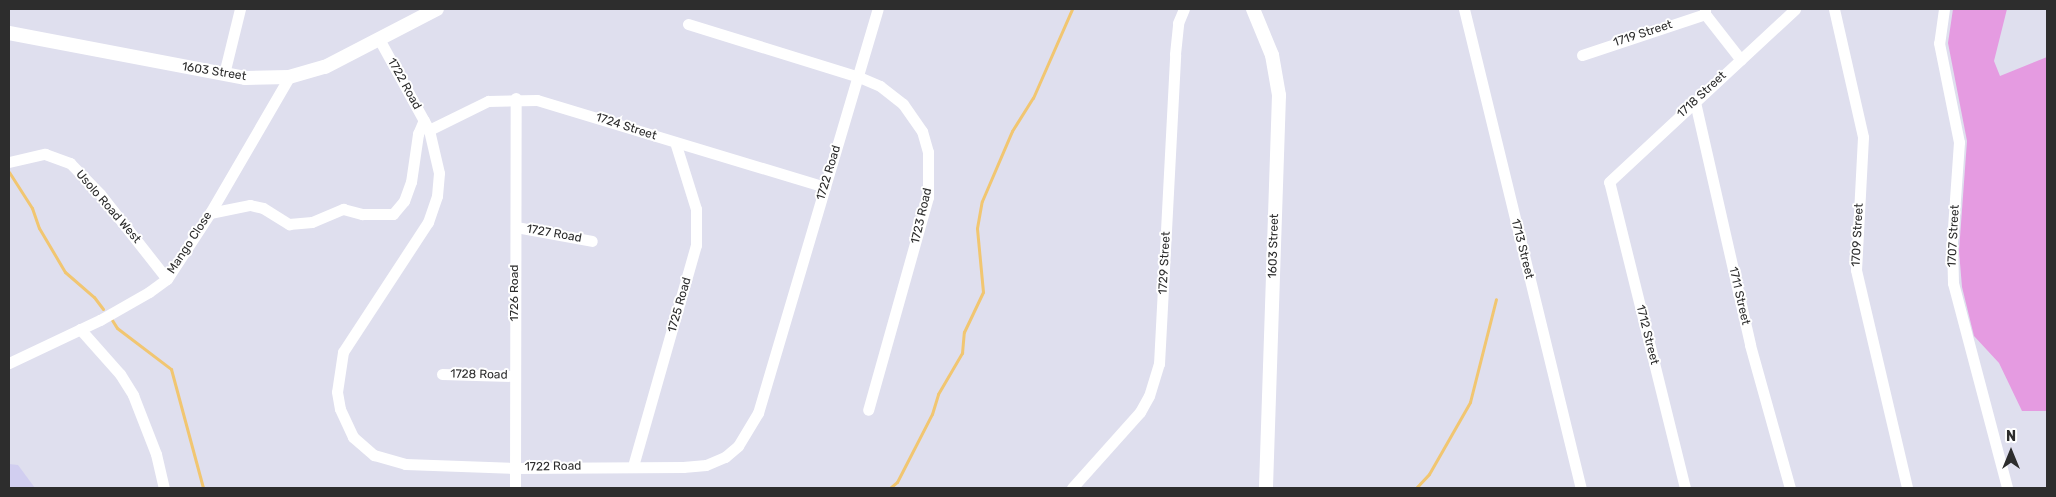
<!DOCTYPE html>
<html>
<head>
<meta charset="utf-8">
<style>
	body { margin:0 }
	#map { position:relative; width:2056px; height:497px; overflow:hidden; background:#dfdfee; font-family:Rubik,sans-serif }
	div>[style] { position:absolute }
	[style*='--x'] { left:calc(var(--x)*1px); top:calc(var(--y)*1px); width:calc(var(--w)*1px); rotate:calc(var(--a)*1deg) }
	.education>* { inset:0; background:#d1cef0 }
	.green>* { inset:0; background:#e59be1 }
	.stream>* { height:3px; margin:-1.5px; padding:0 1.5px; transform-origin:1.5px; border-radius:1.5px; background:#f1c671 }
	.minor>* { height:11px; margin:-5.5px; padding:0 5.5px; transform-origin:5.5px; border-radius:5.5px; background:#fff }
	.tertiary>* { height:14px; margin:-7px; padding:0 7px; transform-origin:7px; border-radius:7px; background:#fff }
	span { translate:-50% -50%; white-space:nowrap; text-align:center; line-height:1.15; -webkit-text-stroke:4px #fff; paint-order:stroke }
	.street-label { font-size:12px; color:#2d2d2d }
	.frame { position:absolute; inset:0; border:10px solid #2d2d2d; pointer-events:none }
	.north { position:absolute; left:1986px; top:427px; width:50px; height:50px; -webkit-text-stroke:4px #fff; paint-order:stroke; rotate:0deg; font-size:14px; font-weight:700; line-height:20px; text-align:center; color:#2d2d2d }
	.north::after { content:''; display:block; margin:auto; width:18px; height:22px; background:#2d2d2d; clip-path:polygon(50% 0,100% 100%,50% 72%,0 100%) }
</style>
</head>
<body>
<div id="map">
	<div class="education">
		<i style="clip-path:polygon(9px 464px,18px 465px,35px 488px,9px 488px)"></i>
	</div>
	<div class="green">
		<i style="clip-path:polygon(1953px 9px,2007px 9px,1994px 61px,2000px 76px,2047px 57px,2047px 411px,2022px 411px,1999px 363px,1974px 336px,1962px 287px,1959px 251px,1967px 141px,1948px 43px)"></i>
	</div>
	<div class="stream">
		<i style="--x:9;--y:172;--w:43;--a:57.4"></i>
		<i style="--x:32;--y:208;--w:21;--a:71"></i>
		<i style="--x:39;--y:228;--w:51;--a:59.4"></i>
		<i style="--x:65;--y:272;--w:38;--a:41"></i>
		<i style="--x:94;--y:297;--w:15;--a:53"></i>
		<i style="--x:112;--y:320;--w:9;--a:58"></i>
		<i style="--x:117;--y:328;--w:68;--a:37.2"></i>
		<i style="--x:171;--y:369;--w:123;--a:74.9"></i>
		<i style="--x:890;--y:488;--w:9;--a:-41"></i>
		<i style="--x:897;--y:482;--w:76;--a:-62.8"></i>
		<i style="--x:932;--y:414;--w:21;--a:-73"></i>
		<i style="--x:938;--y:394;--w:48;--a:-59.7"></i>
		<i style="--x:962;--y:353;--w:21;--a:-85"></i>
		<i style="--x:964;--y:332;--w:44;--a:-64.6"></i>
		<i style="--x:983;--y:292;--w:64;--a:-95.4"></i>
		<i style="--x:977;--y:228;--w:27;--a:-80"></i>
		<i style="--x:982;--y:201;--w:76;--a:-66.8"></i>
		<i style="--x:1012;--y:131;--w:39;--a:-58"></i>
		<i style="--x:1033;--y:98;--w:97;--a:-66.3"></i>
		<i style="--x:1416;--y:488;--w:19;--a:-47"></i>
		<i style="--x:1429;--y:474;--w:83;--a:-60.3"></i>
		<i style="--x:1470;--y:402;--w:106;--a:-75.8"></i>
	</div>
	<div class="minor">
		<i style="--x:1464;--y:9;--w:493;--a:76.3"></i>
		<i style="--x:1705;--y:9;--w:5;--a:90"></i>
		<i style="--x:1705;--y:14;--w:58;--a:52"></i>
		<i style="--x:1834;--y:9;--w:131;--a:77.2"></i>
		<i style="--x:1863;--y:137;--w:133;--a:93"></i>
		<i style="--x:1856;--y:270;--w:224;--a:76.8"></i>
		<i style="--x:1944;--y:9;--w:34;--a:98"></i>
		<i style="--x:1939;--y:43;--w:101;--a:78.6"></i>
		<i style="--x:1959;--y:142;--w:100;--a:94"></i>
		<i style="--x:1952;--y:242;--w:41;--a:88.6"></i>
		<i style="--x:1953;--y:283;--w:212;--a:75.2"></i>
		<i style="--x:688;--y:24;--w:179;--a:17.2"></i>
		<i style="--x:859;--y:77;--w:23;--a:23"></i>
		<i style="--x:880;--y:86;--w:29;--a:38"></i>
		<i style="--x:903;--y:104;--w:33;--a:55"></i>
		<i style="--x:922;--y:131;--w:22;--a:74"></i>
		<i style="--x:928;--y:152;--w:45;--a:90"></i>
		<i style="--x:928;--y:197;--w:221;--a:105.7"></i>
		<i style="--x:379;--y:39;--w:104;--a:61.2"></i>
		<i style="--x:429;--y:130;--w:44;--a:76.9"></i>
		<i style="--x:439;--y:173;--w:23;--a:95"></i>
		<i style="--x:437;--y:196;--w:28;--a:109"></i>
		<i style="--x:428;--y:222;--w:155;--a:123.2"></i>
		<i style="--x:343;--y:352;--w:40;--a:98.5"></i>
		<i style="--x:337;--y:392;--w:17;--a:80"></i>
		<i style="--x:340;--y:409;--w:31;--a:65"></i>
		<i style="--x:353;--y:437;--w:28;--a:41"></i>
		<i style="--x:374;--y:455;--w:32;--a:16"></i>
		<i style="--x:405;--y:464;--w:110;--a:2.1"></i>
		<i style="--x:515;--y:468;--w:168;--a:-0.3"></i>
		<i style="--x:683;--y:467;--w:23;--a:-5"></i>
		<i style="--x:706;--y:465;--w:21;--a:-23"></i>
		<i style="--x:725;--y:457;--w:17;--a:-40"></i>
		<i style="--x:738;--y:446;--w:39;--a:-59"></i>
		<i style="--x:758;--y:413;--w:421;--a:-73.5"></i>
		<i style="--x:1582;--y:55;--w:130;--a:-18.4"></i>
		<i style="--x:224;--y:74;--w:67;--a:-76.2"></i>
		<i style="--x:1695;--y:102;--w:249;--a:77.2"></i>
		<i style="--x:1750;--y:345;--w:148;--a:74.4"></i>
		<i style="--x:429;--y:130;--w:66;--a:-26.2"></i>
		<i style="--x:488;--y:101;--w:49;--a:-1.2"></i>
		<i style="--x:537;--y:100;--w:301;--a:16.8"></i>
		<i style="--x:9;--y:162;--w:37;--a:-13"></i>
		<i style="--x:45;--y:154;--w:27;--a:20"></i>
		<i style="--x:70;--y:163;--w:43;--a:45.9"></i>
		<i style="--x:100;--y:194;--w:108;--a:51.8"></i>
		<i style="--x:210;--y:213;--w:41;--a:-11.3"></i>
		<i style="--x:250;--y:205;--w:13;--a:13"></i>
		<i style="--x:263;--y:208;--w:31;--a:32"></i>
		<i style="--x:289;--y:224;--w:23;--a:-5"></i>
		<i style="--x:312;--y:222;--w:34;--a:-23"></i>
		<i style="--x:343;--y:209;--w:20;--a:15"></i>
		<i style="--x:362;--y:214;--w:31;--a:0"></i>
		<i style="--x:393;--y:214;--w:17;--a:-50"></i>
		<i style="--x:404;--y:201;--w:20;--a:-70"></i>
		<i style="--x:411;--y:182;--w:49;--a:-81.7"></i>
		<i style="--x:418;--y:134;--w:15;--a:-67"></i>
		<i style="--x:516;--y:227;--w:77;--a:10.4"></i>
		<i style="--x:80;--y:329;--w:60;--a:48.4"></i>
		<i style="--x:120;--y:374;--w:25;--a:58"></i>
		<i style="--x:133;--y:395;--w:63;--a:68.7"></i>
		<i style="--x:156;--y:454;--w:35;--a:77"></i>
		<i style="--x:9;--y:363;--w:101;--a:-25.3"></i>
		<i style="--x:100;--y:320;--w:56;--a:-29.7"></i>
		<i style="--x:149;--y:292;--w:22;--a:-36"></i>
		<i style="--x:167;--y:279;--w:79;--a:-56.9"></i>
		<i style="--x:210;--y:213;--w:157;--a:-59.8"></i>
		<i style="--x:442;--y:374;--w:73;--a:1.6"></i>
		<i style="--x:633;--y:466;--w:230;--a:-74.1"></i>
		<i style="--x:696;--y:245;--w:36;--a:-90"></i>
		<i style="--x:696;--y:209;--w:70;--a:-107.4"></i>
		<i style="--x:515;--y:488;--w:390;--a:-89.9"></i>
		<i style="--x:1072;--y:488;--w:102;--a:-48.2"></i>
		<i style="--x:1140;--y:412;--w:18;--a:-61"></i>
		<i style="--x:1149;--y:396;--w:34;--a:-73"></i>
		<i style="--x:1159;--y:364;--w:310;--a:-87"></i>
		<i style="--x:1175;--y:54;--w:31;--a:-84"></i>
		<i style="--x:1178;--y:23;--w:15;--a:-67"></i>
		<i style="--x:1685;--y:488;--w:315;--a:-103.9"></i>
		<i style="--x:1609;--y:182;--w:254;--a:-42.9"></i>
	</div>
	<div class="tertiary">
		<i style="--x:1253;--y:9;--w:50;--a:67.6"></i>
		<i style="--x:1272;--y:55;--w:41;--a:80.1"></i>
		<i style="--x:1279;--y:95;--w:393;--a:91.9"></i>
		<i style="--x:9;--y:33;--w:240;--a:10.8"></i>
		<i style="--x:245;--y:78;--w:44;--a:-1.3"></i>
		<i style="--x:289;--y:77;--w:37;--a:-16"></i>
		<i style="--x:325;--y:67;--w:126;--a:-27.4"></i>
	</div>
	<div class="street-label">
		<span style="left:1643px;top:34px;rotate:-18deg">1719 Street</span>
		<span style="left:214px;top:72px;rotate:9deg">1603 Street</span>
		<span style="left:404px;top:84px;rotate:61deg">1722 Road</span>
		<span style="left:1702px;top:95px;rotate:-43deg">1718 Street</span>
		<span style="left:626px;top:127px;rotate:18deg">1724 Street</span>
		<span style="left:829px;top:173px;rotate:-73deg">1722 Road</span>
		<span style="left:108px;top:207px;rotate:49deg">Usolo Road West</span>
		<span style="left:922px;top:216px;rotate:-77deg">1723 Road</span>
		<span style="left:554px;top:234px;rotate:10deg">1727 Road</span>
		<span style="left:1858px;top:235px;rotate:-87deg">1709 Street</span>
		<span style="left:1954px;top:236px;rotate:-87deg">1707 Street</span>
		<span style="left:190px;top:243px;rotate:-57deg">Mango Close</span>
		<span style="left:1274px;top:246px;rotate:-88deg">1603 Street</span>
		<span style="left:1522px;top:249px;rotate:76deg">1713 Street</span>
		<span style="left:1165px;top:263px;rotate:-87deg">1729 Street</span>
		<span style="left:515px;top:293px;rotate:-90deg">1726 Road</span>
		<span style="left:1739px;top:296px;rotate:77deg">1711 Street</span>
		<span style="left:680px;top:305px;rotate:-74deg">1725 Road</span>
		<span style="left:1647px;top:335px;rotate:76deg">1712 Street</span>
		<span style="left:479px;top:375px;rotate:1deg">1728 Road</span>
		<span style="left:553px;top:467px;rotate:-1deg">1722 Road</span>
	</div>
	<div class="frame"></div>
	<div class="north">N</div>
</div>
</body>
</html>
